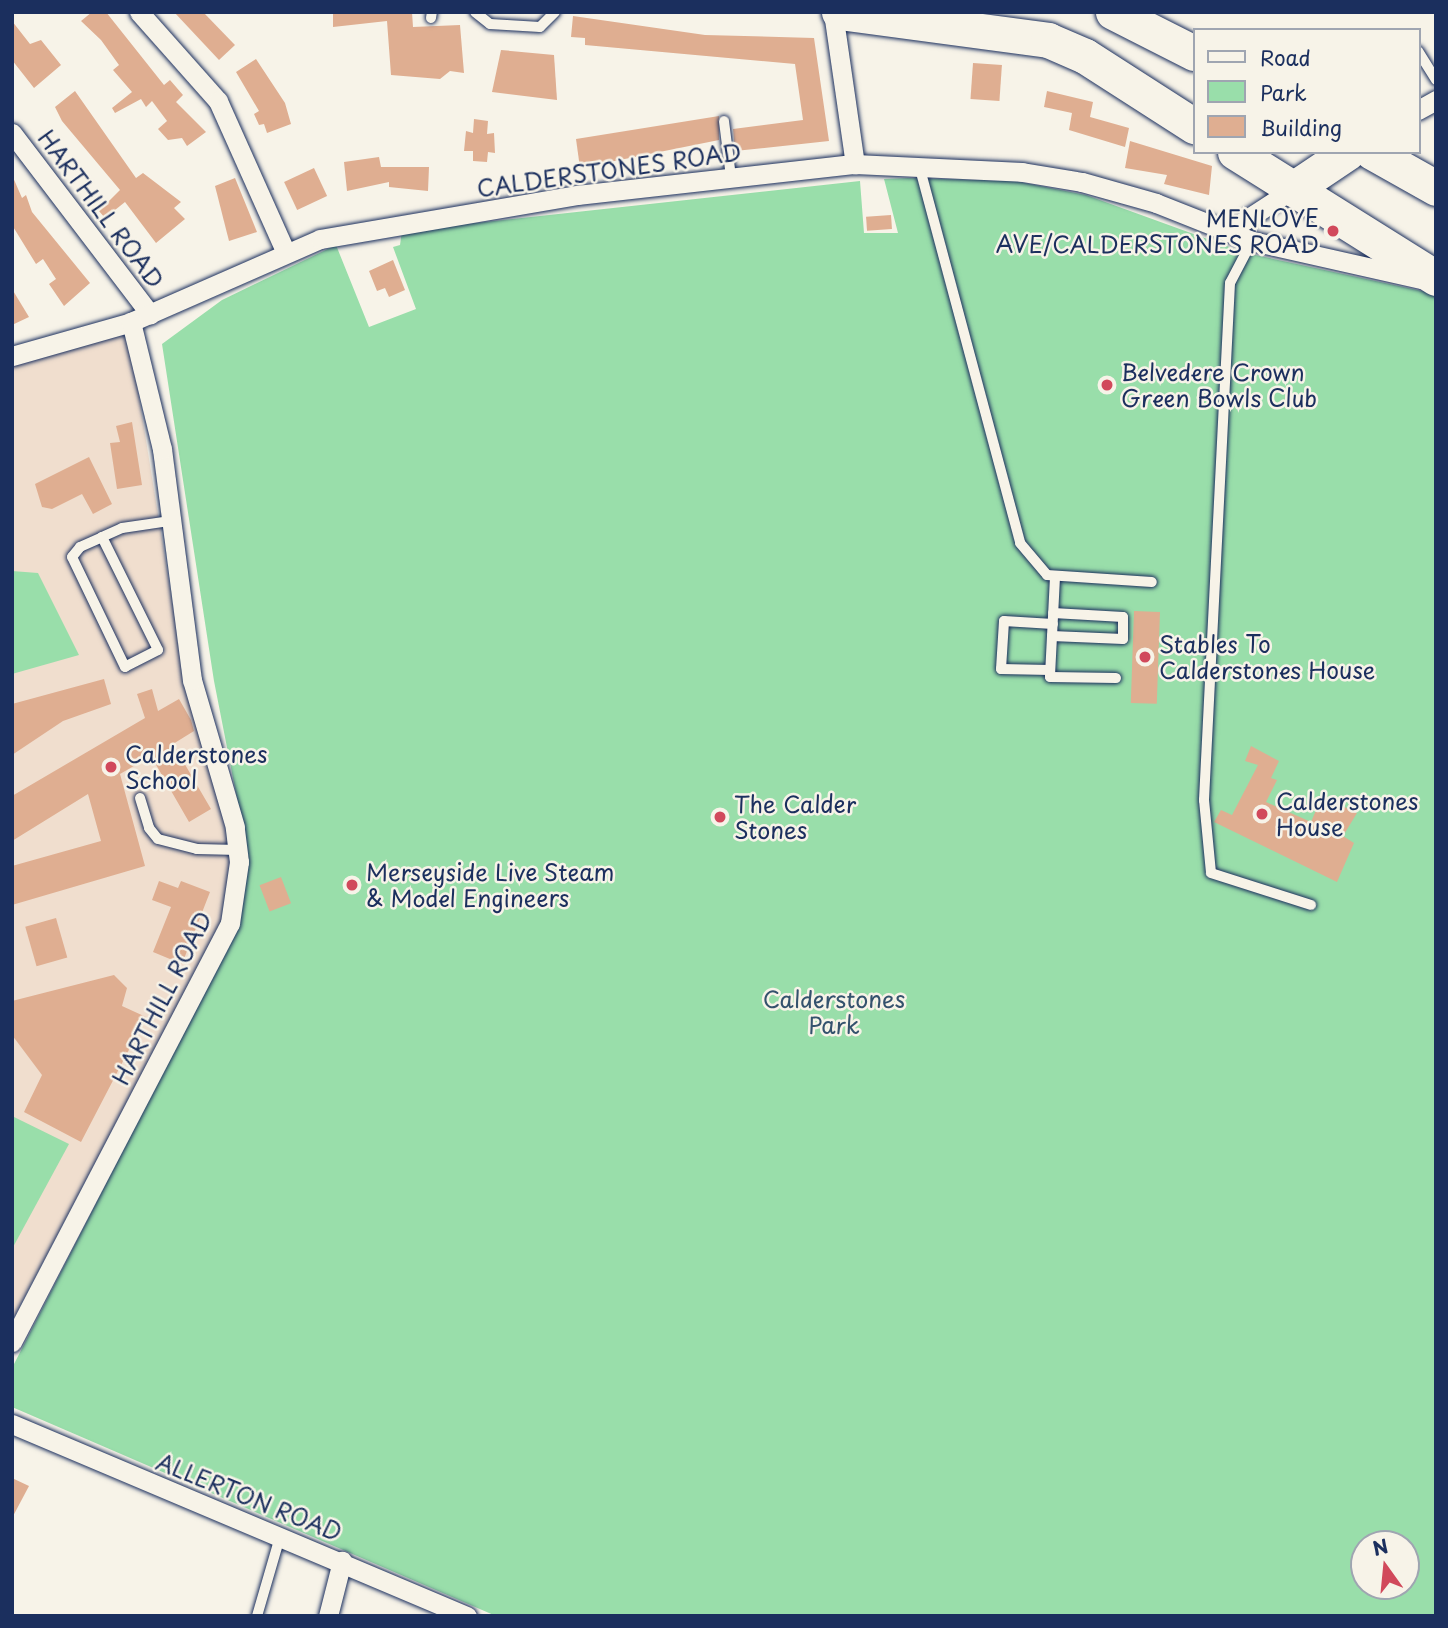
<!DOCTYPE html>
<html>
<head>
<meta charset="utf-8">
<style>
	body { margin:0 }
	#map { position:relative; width:1448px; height:1628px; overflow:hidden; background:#f7f3e8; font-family:"Playpen Sans",sans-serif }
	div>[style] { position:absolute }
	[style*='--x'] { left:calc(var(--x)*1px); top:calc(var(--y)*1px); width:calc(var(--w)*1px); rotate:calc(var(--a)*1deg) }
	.built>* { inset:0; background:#f0dece }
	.green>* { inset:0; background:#99deaa }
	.building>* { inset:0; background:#dfae91; transform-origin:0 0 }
	.roads { filter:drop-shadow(0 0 2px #1b2f5e) drop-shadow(0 0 2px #1b2f5e) }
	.lane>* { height:10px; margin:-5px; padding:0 5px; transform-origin:5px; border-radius:5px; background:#f7f3e8 }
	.street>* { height:19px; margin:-9.5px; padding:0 9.5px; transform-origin:9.5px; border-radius:9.5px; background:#f7f3e8 }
	.highway>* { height:35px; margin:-17.5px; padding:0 17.5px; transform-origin:17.5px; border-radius:17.5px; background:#f7f3e8 }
	.dots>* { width:19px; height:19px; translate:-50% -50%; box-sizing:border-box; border:4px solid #f7f3e8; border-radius:50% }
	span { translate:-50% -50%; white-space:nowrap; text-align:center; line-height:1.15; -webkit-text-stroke:5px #f7f3e8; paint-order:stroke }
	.street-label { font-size:23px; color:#1b2f5e }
	.poi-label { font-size:23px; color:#1b2f5e }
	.right { translate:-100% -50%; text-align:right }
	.left { translate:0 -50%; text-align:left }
	.park-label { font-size:23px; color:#34526d }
	.frame { position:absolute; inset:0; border:14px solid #1b2f5e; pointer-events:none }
	.legend { position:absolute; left:1193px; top:28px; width:228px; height:126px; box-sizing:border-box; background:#f7f3e8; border:2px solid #9fa5b1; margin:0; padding:9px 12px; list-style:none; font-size:21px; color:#1b2f5e }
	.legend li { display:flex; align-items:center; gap:14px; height:35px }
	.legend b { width:35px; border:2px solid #9fa5b1 }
	.north { position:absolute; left:1350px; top:1530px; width:70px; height:70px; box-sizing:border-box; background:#f7f3e8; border:2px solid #9fa5b1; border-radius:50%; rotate:345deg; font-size:19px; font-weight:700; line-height:28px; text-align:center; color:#1b2f5e }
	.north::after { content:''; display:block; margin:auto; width:24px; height:32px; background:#d1495b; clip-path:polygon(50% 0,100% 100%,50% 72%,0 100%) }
</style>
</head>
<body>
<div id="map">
	<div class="built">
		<i style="clip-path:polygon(128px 329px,184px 675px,235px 860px,225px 916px,12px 1321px,12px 359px)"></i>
	</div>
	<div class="green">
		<i style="clip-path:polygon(evenodd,908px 178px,1015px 181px,1086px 195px,1246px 253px,1436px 294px,1436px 1616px,496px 1616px,12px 1407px,12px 1368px,236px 929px,242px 824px,214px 681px,162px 344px,222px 300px,336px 245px,369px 327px,416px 309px,393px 247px,400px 245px,402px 231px,860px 181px,864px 233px,898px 233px,884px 179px,908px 178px,1364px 1544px,1406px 1544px,1406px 1586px,1364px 1586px,1364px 1544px)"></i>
		<i style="clip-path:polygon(12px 571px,38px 573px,79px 655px,12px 674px)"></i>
		<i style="clip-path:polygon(12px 1116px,69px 1144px,12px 1249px)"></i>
	</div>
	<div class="building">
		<i style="clip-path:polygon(92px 12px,106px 12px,164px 85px,170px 80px,183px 95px,176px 102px,206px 132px,187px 146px,182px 138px,168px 140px,158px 129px,167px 121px,152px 101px,146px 107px,141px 99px,115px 113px,112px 108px,132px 92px,113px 70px,119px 65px,101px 40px,81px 21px)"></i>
		<i style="clip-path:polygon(174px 12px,203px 12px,235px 45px,219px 60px)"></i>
		<i style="clip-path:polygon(333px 12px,412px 12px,413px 27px,460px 25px,464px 73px,450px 71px,440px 79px,391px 75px,387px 21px,333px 27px)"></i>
		<i style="clip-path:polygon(573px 16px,705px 35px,814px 38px,829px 141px,735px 151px,733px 129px,803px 120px,795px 64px,585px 45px,585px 38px,571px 37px)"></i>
		<i style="clip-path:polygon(12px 21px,30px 44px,41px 40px,61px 65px,34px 88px,12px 60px)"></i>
		<i style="clip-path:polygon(501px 50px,554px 55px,557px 100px,492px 92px)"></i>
		<i style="clip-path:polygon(256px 59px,285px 103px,291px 124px,267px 133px,264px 124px,259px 125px,254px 114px,259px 111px,236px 72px)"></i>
		<i style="left:973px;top:63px;width:29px;height:36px;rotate:4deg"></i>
		<i style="clip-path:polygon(75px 91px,136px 178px,143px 173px,181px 202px,174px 208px,185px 219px,156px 243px,125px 202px,105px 218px,99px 211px,120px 190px,62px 121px,55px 107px)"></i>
		<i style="clip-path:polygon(1047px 91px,1093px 102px,1090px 117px,1129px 128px,1125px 147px,1069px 130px,1072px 113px,1044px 107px)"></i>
		<i style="clip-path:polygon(719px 116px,719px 140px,580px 168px,576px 139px)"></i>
		<i style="clip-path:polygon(474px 119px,488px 121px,487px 134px,494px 133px,495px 153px,488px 152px,487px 162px,473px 161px,473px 151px,464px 151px,466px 131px,473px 133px)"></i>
		<i style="clip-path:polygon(1130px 141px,1212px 166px,1209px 195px,1164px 184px,1167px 175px,1125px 168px)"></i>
		<i style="clip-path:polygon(379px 157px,381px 167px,429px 167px,428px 191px,389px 187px,389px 182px,347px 191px,344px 162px)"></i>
		<i style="left:314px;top:168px;width:31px;height:33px;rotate:65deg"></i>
		<i style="clip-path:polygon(12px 175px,22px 198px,26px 195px,32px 212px,90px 283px,64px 306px,49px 284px,56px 279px,43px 259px,36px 264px,12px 225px)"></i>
		<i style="clip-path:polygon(235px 178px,257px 232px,229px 241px,215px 186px)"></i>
		<i style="left:891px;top:215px;width:14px;height:25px;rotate:86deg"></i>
		<i style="clip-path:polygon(393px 260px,405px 290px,389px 297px,385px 288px,377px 291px,369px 271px)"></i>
		<i style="clip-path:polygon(12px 289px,29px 317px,12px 325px)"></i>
		<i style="clip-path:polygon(132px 422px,142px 485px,117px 489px,110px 443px,120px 442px,116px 426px)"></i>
		<i style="clip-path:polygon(89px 457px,112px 504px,93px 514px,82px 494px,52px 509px,42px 507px,35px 484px)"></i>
		<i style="left:1134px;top:611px;width:26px;height:92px;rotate:2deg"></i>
		<i style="clip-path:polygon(104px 679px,111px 704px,63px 721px,12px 755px,12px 704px)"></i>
		<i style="clip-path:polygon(152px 689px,158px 711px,179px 699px,191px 720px,194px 731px,173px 744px,211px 809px,189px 822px,151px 756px,120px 774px,145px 866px,12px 905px,12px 866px,101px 841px,88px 794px,12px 841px,12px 796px,145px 718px,137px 694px)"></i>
		<i style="clip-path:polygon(1251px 746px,1279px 761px,1271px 778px,1277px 780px,1266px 802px,1311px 822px,1322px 796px,1357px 813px,1343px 836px,1354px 843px,1337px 882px,1214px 822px,1221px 810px,1232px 815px,1258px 765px,1245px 761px)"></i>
		<i style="left:281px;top:877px;width:28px;height:23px;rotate:69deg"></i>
		<i style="clip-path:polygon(159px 881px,178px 888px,181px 881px,210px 892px,182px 964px,153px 952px,171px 907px,152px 900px)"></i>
		<i style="left:56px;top:918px;width:41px;height:32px;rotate:74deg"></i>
		<i style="clip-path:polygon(114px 975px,127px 988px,122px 1006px,146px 1017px,81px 1142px,24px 1112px,42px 1075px,12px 1035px,12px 1001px)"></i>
		<i style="clip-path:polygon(12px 1478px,29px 1486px,12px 1518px)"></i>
	</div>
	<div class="roads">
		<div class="lane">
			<i style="--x:475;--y:12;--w:19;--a:39"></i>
			<i style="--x:490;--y:24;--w:50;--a:3.4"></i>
			<i style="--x:540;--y:27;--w:21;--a:-45"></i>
			<i style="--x:431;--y:18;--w:6;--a:-81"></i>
			<i style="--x:1418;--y:51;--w:34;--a:58"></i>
			<i style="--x:724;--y:121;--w:56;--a:82.9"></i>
			<i style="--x:919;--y:165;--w:391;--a:75"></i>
			<i style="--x:1020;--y:543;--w:42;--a:49.8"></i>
			<i style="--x:1047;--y:575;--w:105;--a:3.8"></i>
			<i style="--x:1252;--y:241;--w:47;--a:117.6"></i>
			<i style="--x:1230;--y:283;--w:518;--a:92.88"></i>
			<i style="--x:1204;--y:800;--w:73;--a:84.5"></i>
			<i style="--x:1211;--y:873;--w:105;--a:17.7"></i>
			<i style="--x:102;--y:537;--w:126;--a:63.6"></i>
			<i style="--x:158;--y:650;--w:37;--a:153"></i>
			<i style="--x:125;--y:667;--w:122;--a:-115.7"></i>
			<i style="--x:72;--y:557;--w:13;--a:-51"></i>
			<i style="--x:80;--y:547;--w:24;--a:-24"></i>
			<i style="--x:102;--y:537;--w:22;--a:-24"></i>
			<i style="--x:122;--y:528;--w:49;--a:-8.3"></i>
			<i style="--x:1055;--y:577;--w:100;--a:92.9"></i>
			<i style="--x:1050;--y:677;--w:66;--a:0.9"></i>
			<i style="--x:1052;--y:636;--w:71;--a:2.4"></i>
			<i style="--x:1123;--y:639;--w:22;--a:-90"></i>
			<i style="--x:1123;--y:617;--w:70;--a:-176.7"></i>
			<i style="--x:1050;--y:670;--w:49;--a:-178.8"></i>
			<i style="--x:1001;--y:669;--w:48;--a:-86.4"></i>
			<i style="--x:1004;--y:621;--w:49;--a:3.5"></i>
			<i style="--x:140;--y:798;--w:31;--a:73"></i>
			<i style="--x:149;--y:828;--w:14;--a:51"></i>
			<i style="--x:158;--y:839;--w:40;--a:14.4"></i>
			<i style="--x:197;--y:849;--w:41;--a:1.4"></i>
			<i style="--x:257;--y:1616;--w:82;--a:-73.8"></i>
		</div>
		<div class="street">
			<i style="--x:139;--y:12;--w:119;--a:48.4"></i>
			<i style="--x:218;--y:101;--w:164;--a:65.9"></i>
			<i style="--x:833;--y:12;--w:154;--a:81.8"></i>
			<i style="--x:1418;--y:110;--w:21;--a:-29"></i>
			<i style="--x:12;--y:133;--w:228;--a:52.7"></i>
			<i style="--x:1227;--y:232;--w:79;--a:-33.1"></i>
			<i style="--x:12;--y:356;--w:124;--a:-15.9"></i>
			<i style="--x:131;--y:322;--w:206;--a:-23.7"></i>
			<i style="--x:320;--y:239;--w:261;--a:-9.7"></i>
			<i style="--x:577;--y:195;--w:280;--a:-6.4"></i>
			<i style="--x:855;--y:164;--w:167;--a:2.7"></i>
			<i style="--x:1022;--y:172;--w:61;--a:9.5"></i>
			<i style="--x:1082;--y:182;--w:77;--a:15.8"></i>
			<i style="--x:1156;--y:203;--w:103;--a:21.6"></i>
			<i style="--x:1252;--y:241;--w:173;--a:12.7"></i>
			<i style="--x:12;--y:1342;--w:472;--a:-62.5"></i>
			<i style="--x:230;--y:923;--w:62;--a:-81.6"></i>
			<i style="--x:239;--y:862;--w:35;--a:-97"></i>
			<i style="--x:235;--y:827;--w:153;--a:-106.3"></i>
			<i style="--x:192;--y:680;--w:233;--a:-97.4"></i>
			<i style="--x:162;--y:449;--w:131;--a:-103.7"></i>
			<i style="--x:12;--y:1424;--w:494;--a:22.9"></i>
			<i style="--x:328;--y:1616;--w:57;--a:-75.7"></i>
		</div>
		<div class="highway">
			<i style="--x:839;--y:12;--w:211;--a:7.6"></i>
			<i style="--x:1048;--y:40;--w:40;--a:23.4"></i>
			<i style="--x:1085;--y:56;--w:130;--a:32.7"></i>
			<i style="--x:1113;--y:12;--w:91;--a:26.8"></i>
			<i style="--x:1235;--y:152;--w:237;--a:32.1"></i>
			<i style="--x:1372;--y:152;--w:73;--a:29.4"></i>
			<i style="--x:1293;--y:189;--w:66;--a:-33.9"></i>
		</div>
	</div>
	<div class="dots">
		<i style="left:1333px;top:231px;background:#d1495b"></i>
		<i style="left:1107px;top:385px;background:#d1495b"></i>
		<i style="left:1145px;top:657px;background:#d1495b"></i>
		<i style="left:111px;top:767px;background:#d1495b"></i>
		<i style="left:1262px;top:814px;background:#d1495b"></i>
		<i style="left:720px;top:817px;background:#d1495b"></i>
		<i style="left:352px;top:885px;background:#d1495b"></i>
	</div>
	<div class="street-label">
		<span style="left:609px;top:170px;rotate:-8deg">CALDERSTONES ROAD</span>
		<span style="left:101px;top:209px;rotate:53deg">HARTHILL ROAD</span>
		<span style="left:162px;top:998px;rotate:-63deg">HARTHILL ROAD</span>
		<span style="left:249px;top:1497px;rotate:22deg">ALLERTON ROAD</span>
	</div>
	<div class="poi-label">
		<span class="right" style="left:1319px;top:231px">MENLOVE<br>AVE/CALDERSTONES ROAD</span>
		<span class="left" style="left:1121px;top:385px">Belvedere Crown<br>Green Bowls Club</span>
		<span class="left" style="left:1159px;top:657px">Stables To<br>Calderstones House</span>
		<span class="left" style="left:125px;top:767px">Calderstones<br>School</span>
		<span class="left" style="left:1276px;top:814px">Calderstones<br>House</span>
		<span class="left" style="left:734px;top:817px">The Calder<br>Stones</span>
		<span class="left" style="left:366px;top:885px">Merseyside Live Steam<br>&amp; Model Engineers</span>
	</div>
	<div class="park-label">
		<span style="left:834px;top:1012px">Calderstones<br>Park</span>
	</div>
	<div class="frame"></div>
	<ul class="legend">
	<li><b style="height:9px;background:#f7f3e8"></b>Road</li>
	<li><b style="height:19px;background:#99deaa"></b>Park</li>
	<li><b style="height:19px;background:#dfae91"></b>Building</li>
	</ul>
	<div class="north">N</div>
</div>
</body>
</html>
